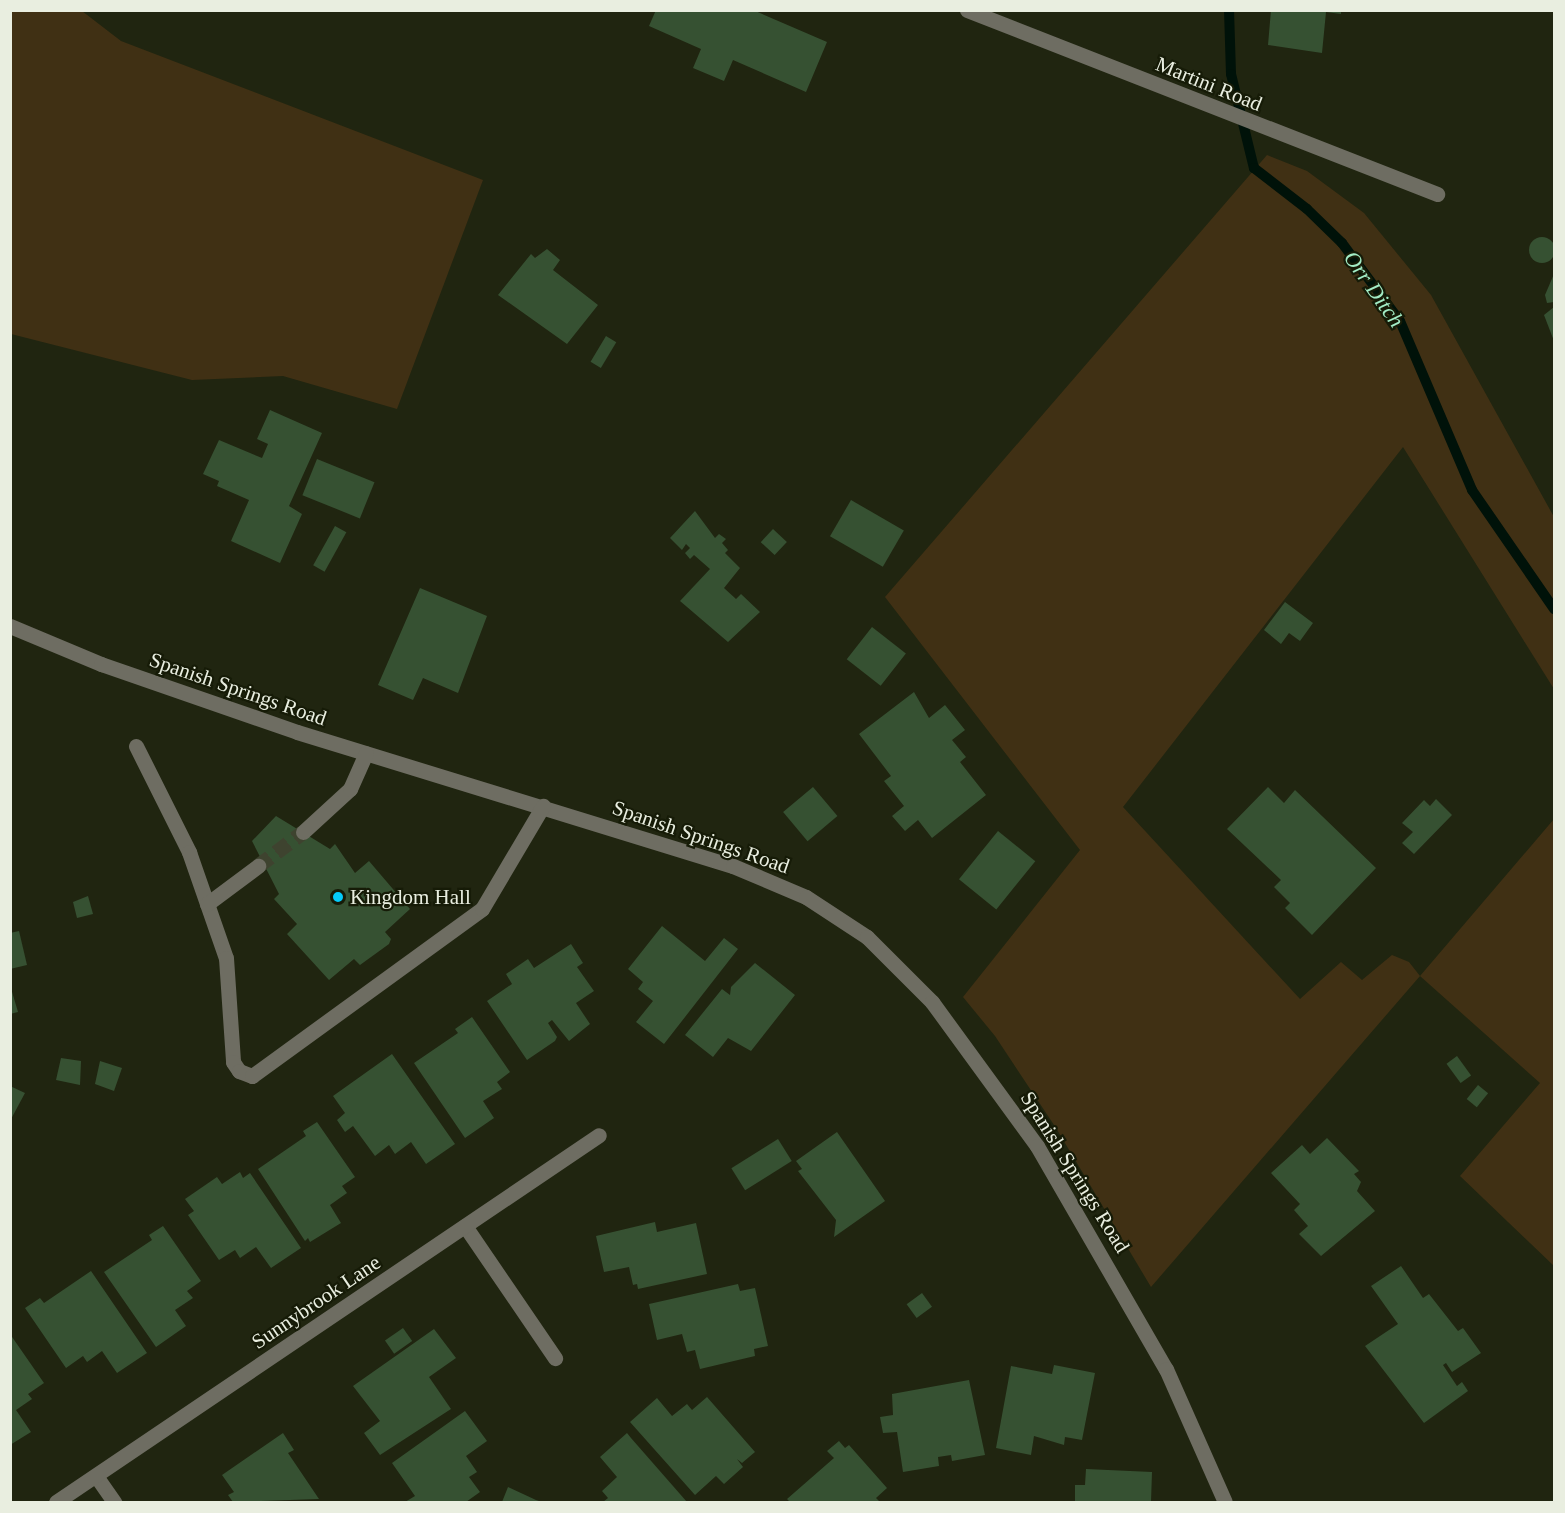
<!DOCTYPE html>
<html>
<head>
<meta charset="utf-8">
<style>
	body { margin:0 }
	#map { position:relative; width:1565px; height:1513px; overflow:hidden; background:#202510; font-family:"Times New Roman",serif }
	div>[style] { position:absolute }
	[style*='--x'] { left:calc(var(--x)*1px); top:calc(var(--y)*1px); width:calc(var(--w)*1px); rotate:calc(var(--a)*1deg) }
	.green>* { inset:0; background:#403014 }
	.stream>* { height:10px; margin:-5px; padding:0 5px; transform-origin:5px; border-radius:5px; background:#001209 }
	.building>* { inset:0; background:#365132; transform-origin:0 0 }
	.round { border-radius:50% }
	.minor-tunnel>* { height:15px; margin-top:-7.5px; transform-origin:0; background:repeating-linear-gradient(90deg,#3e432f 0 15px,transparent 0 23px) }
	.minor>* { height:15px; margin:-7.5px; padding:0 7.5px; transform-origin:7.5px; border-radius:7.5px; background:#6e6d62 }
	.dots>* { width:16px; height:16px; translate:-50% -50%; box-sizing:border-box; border:3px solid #161b07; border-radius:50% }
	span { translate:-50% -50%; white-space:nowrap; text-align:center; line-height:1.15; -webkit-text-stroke:4.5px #161b07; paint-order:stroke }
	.street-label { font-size:21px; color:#e9eee0 }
	.poi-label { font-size:21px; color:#e9eee0 }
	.left { translate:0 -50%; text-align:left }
	.water-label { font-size:22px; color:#a3edc6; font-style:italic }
	.frame { position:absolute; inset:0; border:12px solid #e9eee0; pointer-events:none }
</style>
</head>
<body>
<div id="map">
	<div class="green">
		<i style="clip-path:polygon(11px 10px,82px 11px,121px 41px,483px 180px,397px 409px,283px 376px,192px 380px,11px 334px)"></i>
		<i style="clip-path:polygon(1267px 155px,1307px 171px,1364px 213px,1431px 295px,1554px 517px,1554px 689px,1403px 447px,1123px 807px,1300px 999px,1341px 962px,1362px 980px,1392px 955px,1409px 962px,1420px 976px,1554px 819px,1554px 1266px,1460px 1176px,1540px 1083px,1420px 976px,1151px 1287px,1056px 1128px,995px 1036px,963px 997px,1080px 850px,885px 597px)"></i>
	</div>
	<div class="stream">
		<i style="--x:1229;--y:10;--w:64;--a:88.2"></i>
		<i style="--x:1231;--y:74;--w:97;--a:76.3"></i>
		<i style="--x:1254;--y:168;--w:67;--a:37.7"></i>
		<i style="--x:1307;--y:209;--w:49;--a:44.2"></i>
		<i style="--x:1342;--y:243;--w:97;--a:53.4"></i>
		<i style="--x:1400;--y:321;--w:184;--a:66.9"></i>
		<i style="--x:1472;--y:490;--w:145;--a:55.4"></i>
	</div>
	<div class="building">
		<i style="clip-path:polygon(656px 10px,753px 10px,827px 42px,806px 92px,733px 60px,724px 81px,693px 68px,701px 49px,649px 26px)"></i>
		<i style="clip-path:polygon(1271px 10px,1341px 10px,1341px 14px,1326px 12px,1322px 53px,1268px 45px)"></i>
		<i class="round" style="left:1529px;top:237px;width:26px;height:26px"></i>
		<i style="clip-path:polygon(547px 249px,560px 260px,553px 270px,598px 305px,567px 344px,498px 295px,531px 254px,535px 258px)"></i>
		<i style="clip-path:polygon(1554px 274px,1554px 302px,1547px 303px,1545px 295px)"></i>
		<i style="clip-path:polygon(1554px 307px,1554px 341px,1544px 315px)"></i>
		<i style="left:606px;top:336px;width:12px;height:30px;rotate:31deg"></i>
		<i style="clip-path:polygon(270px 410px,322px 433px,289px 506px,302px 514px,280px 563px,231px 541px,249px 500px,217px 486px,219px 481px,203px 474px,219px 440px,262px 458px,268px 444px,257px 439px)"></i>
		<i style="left:317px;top:459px;width:62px;height:39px;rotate:22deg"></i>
		<i style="left:851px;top:500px;width:61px;height:42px;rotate:30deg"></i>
		<i style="clip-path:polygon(695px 511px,715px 538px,719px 534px,726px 539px,722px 543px,728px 550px,725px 553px,740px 568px,724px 588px,736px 599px,741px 594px,760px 612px,728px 642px,680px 601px,710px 569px,694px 555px,690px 559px,685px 553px,690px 548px,686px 544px,682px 550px,670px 538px)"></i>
		<i style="left:335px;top:526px;width:13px;height:45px;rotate:29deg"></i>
		<i style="left:773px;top:529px;width:19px;height:18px;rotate:43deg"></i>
		<i style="clip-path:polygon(420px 588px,487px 616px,458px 693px,423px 678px,413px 700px,378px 685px)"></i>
		<i style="clip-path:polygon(1285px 602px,1313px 623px,1300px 641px,1289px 633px,1281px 644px,1264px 630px)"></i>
		<i style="left:872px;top:627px;width:43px;height:41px;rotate:38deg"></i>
		<i style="clip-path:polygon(914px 692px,929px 718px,945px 705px,965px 730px,952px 740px,966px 757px,960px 762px,986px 795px,932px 838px,918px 820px,905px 831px,892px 816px,904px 806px,884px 781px,891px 776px,859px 734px)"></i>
		<i style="left:813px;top:787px;width:38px;height:39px;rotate:50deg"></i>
		<i style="clip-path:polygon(1268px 787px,1284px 803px,1295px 790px,1376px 868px,1312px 935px,1285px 908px,1290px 903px,1274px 887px,1281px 880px,1227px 829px)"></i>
		<i style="clip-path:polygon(1436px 799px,1452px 815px,1414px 854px,1402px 843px,1413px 832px,1402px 823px,1424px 800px,1430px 806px)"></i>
		<i style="clip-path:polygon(276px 816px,330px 849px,335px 844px,355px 873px,369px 861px,410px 909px,385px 932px,391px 939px,389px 944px,360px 965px,354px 959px,329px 980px,287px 934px,297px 924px,274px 899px,279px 894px,252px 841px)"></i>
		<i style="left:998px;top:831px;width:48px;height:62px;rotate:39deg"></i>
		<i style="clip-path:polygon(88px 896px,93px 914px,77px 918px,73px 902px)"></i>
		<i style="clip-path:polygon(662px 926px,705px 961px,724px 938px,738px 949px,664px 1044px,636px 1022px,653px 1001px,638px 989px,643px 982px,628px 969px)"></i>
		<i style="clip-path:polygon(19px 931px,27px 965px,10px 969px,10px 933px)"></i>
		<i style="clip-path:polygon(571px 944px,583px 963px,577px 967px,594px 991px,576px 1003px,590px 1024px,569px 1041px,552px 1020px,548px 1023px,557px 1037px,555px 1041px,527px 1060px,487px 1001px,512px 984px,506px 974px,528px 959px,534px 968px)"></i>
		<i style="clip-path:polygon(755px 963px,795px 995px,751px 1051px,728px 1038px,713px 1057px,685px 1035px,722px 989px,730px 995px,731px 987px)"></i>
		<i style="clip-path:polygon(10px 985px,18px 1012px,10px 1014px)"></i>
		<i style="clip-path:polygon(472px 1017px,510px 1072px,497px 1082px,502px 1089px,483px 1101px,494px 1118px,465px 1138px,414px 1063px,458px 1033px,455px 1029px)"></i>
		<i style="clip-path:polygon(392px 1054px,455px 1144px,426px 1164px,411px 1142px,395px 1154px,389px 1145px,375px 1156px,353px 1126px,345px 1132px,337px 1120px,345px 1113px,333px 1096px)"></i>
		<i style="left:1457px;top:1056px;width:24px;height:13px;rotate:54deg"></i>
		<i style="clip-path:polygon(61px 1058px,81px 1061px,80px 1085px,56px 1080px)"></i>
		<i style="clip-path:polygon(100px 1061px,122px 1068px,114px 1091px,95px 1084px)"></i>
		<i style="left:1478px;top:1085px;width:13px;height:18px;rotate:39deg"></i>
		<i style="clip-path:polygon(10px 1086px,25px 1093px,10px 1121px)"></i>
		<i style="clip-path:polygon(317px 1122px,355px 1177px,342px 1186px,347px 1193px,330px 1205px,341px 1223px,310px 1242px,308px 1238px,305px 1241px,258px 1169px,306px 1136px,303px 1131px)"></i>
		<i style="clip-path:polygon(837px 1132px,885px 1201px,834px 1237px,836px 1220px,798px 1171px,802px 1169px,796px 1161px)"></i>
		<i style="clip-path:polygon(1327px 1138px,1359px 1171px,1354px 1174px,1361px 1182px,1357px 1191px,1375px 1211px,1321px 1256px,1299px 1234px,1308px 1226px,1294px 1210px,1300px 1204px,1271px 1173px,1302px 1145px,1310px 1154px)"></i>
		<i style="left:778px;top:1139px;width:26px;height:55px;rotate:58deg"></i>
		<i style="clip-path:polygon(240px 1172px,243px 1178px,250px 1173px,301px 1248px,271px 1268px,256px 1247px,240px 1258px,235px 1250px,219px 1260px,188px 1215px,194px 1211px,185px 1199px,217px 1177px,222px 1184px)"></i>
		<i style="clip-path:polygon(655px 1222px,657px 1232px,696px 1223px,707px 1274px,638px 1289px,637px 1284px,633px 1285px,629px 1267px,604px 1272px,596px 1236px)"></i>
		<i style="clip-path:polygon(163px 1226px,201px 1281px,187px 1291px,193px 1298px,175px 1310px,186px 1326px,156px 1347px,104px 1272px,152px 1240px,149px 1235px)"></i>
		<i style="clip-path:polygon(1401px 1266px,1423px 1298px,1429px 1294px,1458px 1331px,1463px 1328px,1481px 1353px,1452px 1372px,1446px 1363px,1443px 1365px,1457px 1386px,1462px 1382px,1468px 1391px,1424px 1423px,1365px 1346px,1398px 1324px,1371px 1286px)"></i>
		<i style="clip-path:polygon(91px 1271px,147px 1353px,117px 1373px,102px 1351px,87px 1362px,83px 1356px,66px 1368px,25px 1308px,40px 1298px,44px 1303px)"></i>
		<i style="clip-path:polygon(738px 1284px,740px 1291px,755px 1288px,768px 1346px,754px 1349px,755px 1356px,700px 1369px,695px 1350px,687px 1352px,682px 1334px,657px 1340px,649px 1304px)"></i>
		<i style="left:922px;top:1293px;width:17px;height:19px;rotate:54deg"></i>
		<i style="left:403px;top:1328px;width:16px;height:22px;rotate:55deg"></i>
		<i style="clip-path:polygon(434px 1329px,456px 1358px,429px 1377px,451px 1409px,380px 1455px,364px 1433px,380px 1421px,353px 1386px)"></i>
		<i style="clip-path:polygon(10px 1334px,44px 1383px,28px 1394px,32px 1399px,16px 1410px,31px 1432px,10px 1445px)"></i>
		<i style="clip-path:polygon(1054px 1365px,1095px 1373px,1082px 1440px,1065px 1437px,1064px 1445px,1034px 1436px,1031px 1455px,996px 1448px,1011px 1366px,1052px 1374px)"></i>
		<i style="clip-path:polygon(969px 1380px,985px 1455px,952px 1461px,951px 1455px,938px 1457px,939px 1466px,903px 1472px,897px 1432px,883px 1433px,880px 1417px,893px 1415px,892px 1394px)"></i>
		<i style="clip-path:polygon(707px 1397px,755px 1452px,742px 1463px,737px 1459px,743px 1467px,724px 1484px,716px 1476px,695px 1495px,630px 1422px,657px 1398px,672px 1416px,687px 1404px,692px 1410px)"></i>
		<i style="clip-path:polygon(465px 1411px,487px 1441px,466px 1456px,477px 1472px,469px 1477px,480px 1492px,466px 1502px,405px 1502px,415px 1496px,392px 1463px)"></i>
		<i style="clip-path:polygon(283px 1433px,294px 1450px,288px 1453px,319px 1499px,233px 1502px,228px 1495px,234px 1492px,222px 1475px)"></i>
		<i style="clip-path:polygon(627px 1433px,631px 1438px,687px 1502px,603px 1502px,608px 1498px,602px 1491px,617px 1477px,600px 1457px)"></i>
		<i style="clip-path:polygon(839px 1441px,845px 1448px,849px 1445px,887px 1488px,876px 1498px,880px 1502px,790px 1502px,787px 1499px,834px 1458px,827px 1451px)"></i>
		<i style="clip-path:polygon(1086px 1469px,1152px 1472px,1151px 1502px,1075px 1502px,1075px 1485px,1085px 1485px)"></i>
		<i style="clip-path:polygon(508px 1487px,536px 1500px,542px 1502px,502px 1502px)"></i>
	</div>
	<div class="minor-tunnel">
		<i style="--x:258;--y:866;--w:56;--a:-37.1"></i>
	</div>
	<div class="minor">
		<i style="--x:967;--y:10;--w:505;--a:21.38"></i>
		<i style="--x:10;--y:626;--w:99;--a:22.7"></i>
		<i style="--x:101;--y:664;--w:207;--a:19.1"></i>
		<i style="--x:297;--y:732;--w:456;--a:17.1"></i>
		<i style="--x:733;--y:866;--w:79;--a:23"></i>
		<i style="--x:806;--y:897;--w:73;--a:33.3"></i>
		<i style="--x:867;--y:937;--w:92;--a:45"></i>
		<i style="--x:932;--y:1002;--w:178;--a:53.9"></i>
		<i style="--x:1037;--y:1146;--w:258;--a:60"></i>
		<i style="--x:1166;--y:1369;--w:145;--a:66.1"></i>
		<i style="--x:136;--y:746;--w:119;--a:63.4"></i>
		<i style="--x:189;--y:852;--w:112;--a:70.8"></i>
		<i style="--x:226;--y:958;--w:104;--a:86.1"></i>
		<i style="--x:233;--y:1062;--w:11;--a:56"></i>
		<i style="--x:239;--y:1071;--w:14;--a:21"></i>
		<i style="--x:252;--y:1076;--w:284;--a:-36"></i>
		<i style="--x:482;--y:909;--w:120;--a:-59.4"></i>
		<i style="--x:303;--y:832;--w:64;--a:-42.5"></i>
		<i style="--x:350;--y:789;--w:39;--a:-66"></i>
		<i style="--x:207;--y:904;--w:64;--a:-36.7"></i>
		<i style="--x:465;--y:1226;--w:160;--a:55.7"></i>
		<i style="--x:96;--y:1476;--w:32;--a:55"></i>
		<i style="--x:56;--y:1502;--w:655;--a:-34.05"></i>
	</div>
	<div class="dots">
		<i style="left:338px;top:897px;background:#05cbf9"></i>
	</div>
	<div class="street-label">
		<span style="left:1209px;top:84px;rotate:22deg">Martini Road</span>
		<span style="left:238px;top:689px;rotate:19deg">Spanish Springs Road</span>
		<span style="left:701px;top:837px;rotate:19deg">Spanish Springs Road</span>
		<span style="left:1075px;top:1172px;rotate:58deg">Spanish Springs Road</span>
		<span style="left:316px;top:1302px;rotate:-34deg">Sunnybrook Lane</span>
	</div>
	<div class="poi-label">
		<span class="left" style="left:350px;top:897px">Kingdom Hall</span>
	</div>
	<div class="water-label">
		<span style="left:1374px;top:289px;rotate:55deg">Orr Ditch</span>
	</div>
	<div class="frame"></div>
</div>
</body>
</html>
